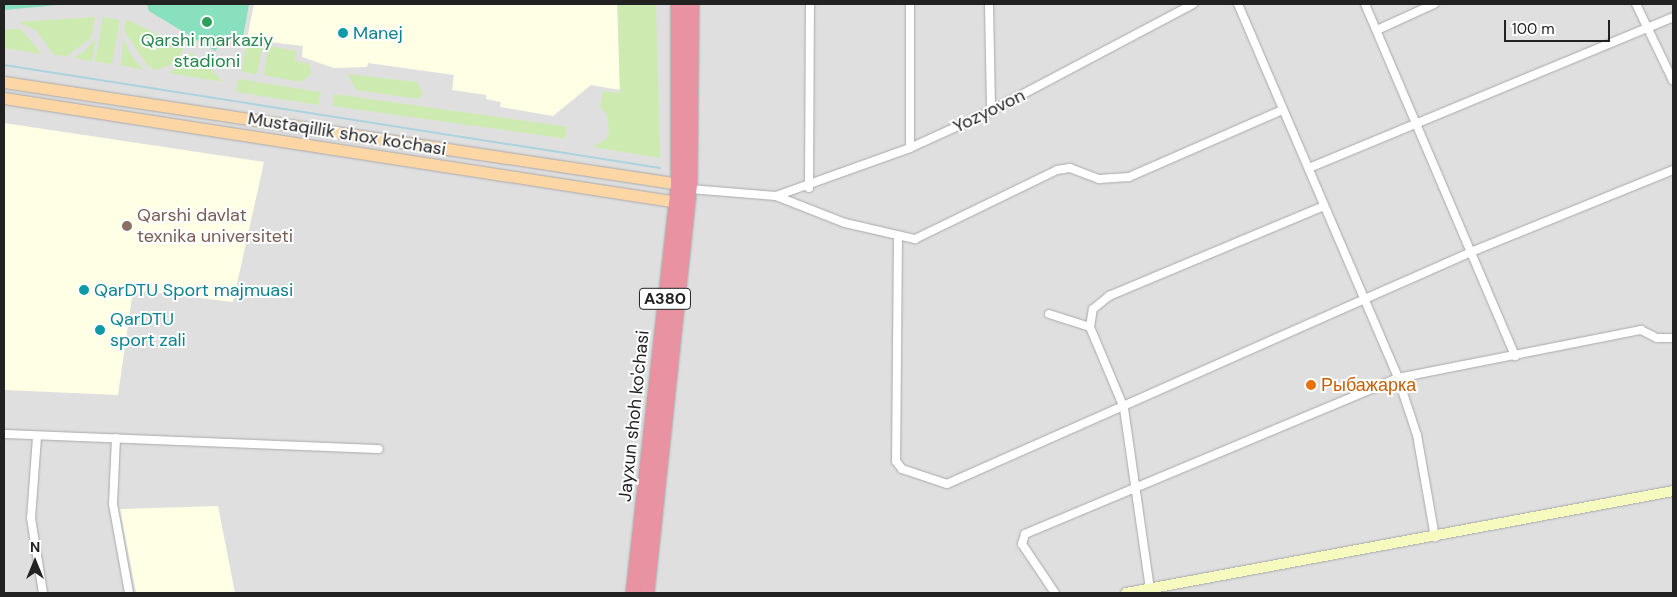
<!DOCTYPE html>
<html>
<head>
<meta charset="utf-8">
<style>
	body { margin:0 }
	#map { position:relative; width:1677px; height:597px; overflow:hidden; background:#f2efe9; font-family:"DM Sans",sans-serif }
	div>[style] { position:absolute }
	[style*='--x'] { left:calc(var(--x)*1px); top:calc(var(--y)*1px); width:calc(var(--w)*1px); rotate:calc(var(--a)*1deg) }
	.residential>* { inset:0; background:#e0dfdf; transform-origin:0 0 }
	.education>* { inset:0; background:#ffffe5 }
	.grass>* { inset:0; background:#cdebb0; transform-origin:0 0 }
	.pitch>* { inset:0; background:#88e0be }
	.stream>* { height:2px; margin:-1px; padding:0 1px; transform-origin:1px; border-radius:1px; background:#aad3df }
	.roads { filter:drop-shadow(0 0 1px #a9a9a9) drop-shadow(0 0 1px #a9a9a9) }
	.street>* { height:8px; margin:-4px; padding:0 4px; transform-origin:4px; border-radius:4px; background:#fff }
	.secondary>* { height:10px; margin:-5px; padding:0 5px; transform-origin:5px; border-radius:5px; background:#f7fabf }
	.primary>* { height:11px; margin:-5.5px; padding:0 5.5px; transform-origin:5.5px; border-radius:5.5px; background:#fcd6a4 }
	.highway>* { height:14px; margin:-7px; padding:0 7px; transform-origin:7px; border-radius:7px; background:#e892a2 }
	.dots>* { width:14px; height:14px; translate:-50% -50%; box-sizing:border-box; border:2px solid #fff; border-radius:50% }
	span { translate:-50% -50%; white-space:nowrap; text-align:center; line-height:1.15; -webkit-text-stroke:4px #fff; paint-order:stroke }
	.shield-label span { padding:1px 4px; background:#fff; border:1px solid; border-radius:4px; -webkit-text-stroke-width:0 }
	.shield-label { font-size:16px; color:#222; font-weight:700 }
	.culture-label { font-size:18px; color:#0d838f }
	.left { translate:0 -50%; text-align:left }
	.leisure-label { font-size:18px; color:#27864d }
	.street-label { font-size:18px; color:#222 }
	.education-label { font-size:18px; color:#785e54 }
	.food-label { font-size:18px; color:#c56008 }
	.frame { position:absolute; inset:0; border:5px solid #222; pointer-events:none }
	.north { position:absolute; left:10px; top:537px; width:50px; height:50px; -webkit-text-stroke:4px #fff; paint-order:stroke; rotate:0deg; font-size:14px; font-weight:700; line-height:20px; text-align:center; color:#222 }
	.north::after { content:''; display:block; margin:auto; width:18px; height:22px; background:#222; clip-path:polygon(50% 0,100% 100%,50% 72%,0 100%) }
	.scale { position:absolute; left:1504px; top:20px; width:106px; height:22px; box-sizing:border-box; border:2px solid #222; border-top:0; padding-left:6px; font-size:15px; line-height:18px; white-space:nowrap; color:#222; -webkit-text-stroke:4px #fff; paint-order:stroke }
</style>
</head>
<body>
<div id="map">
	<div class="residential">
		<i style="left:4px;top:4px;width:1669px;height:589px"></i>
	</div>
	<div class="education">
		<i style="clip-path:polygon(254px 4px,617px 4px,620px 90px,591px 85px,553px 116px,500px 107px,501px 102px,486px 99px,486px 95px,452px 90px,454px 75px,368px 63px,367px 67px,334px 68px,302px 57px,303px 46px,247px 39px)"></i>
		<i style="clip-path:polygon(4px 123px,264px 162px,233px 302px,133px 290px,118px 395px,4px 390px)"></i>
		<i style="clip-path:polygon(218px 506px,235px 593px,136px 593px,120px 509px)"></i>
	</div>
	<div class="grass">
		<i style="clip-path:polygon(618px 4px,656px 4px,660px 158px,593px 147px,606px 139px,609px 131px,607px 114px,600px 107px,603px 91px,620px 93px)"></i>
		<i style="clip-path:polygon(95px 17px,91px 38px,67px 56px,54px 55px,36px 30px,18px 22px)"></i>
		<i style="left:103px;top:17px;width:17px;height:45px;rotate:10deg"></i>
		<i style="clip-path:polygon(126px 19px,184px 47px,181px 54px,170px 65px,156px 70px,148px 66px,124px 31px)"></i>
		<i style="clip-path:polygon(8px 29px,21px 29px,42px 54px,4px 48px,4px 32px)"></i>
		<i style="clip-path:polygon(96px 38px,92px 61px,74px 58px,86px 50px)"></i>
		<i style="clip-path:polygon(123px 39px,132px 57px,144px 70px,121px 65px)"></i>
		<i style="left:247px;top:42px;width:16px;height:30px;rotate:11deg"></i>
		<i style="clip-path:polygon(268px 46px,297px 51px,295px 61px,309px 64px,312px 74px,301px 82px,264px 75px)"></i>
		<i style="clip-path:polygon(190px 52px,207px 65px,223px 82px,169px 73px,184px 63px)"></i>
		<i style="clip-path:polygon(348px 74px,417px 82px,423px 94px,418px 99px,356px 90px)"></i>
		<i style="left:238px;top:79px;width:84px;height:13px;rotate:9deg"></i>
		<i style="left:334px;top:94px;width:235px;height:12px;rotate:8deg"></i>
	</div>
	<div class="pitch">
		<i style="clip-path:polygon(4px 4px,69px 4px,4px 10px)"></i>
		<i style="clip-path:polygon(147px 4px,249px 4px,243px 37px,230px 34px,215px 51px,149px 11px)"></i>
	</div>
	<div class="stream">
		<i style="--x:4;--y:65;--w:664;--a:8.92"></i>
	</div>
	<div class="roads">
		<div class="street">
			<i style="--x:910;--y:4;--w:144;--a:90"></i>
			<i style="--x:989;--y:4;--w:107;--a:88.9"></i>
			<i style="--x:1238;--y:4;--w:407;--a:66.8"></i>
			<i style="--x:1398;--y:378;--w:60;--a:71.6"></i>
			<i style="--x:1417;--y:435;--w:104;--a:80"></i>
			<i style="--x:1365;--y:4;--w:383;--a:66.9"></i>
			<i style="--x:1636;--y:4;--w:85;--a:64.3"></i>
			<i style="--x:1377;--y:30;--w:63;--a:-24.5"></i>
			<i style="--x:1309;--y:168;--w:394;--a:-22.5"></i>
			<i style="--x:809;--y:188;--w:184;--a:-89.7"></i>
			<i style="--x:690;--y:189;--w:86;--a:4.7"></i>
			<i style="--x:776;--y:196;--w:74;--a:21.4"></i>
			<i style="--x:845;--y:223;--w:72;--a:12.9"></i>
			<i style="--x:915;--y:239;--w:158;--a:-25.9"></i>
			<i style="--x:1057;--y:170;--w:13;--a:-9"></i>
			<i style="--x:1070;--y:168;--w:31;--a:21"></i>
			<i style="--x:1099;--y:179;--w:30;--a:-4"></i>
			<i style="--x:1129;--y:177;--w:167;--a:-23.6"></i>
			<i style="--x:776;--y:196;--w:142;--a:-19.7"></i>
			<i style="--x:910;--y:148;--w:89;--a:-24.6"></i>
			<i style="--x:991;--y:111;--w:229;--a:-27.9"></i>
			<i style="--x:898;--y:237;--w:224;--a:90.5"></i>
			<i style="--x:896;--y:461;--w:10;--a:53"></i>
			<i style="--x:902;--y:469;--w:47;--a:18.4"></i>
			<i style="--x:947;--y:484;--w:573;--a:-23.88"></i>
			<i style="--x:1471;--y:252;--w:218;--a:-22.1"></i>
			<i style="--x:1049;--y:314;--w:43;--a:17.6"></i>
			<i style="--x:4;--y:434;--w:375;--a:2.3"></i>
			<i style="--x:37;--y:437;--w:81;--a:94.2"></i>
			<i style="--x:31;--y:518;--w:76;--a:80.9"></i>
			<i style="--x:116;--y:438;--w:66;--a:92.6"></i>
			<i style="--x:113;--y:504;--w:90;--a:79.8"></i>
			<i style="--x:1150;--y:589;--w:183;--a:-98.2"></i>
			<i style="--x:1124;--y:408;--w:88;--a:-112.8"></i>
			<i style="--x:1090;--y:327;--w:18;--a:-81"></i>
			<i style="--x:1093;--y:309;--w:21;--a:-39"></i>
			<i style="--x:1109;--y:296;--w:233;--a:-22.7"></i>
			<i style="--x:1055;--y:593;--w:59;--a:-124"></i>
			<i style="--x:1022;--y:544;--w:10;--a:-73"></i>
			<i style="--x:1025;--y:534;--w:404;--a:-22.7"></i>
			<i style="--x:1398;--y:378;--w:248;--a:-11.2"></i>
			<i style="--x:1641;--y:330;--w:18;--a:27"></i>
			<i style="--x:1657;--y:338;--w:16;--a:0"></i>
		</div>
		<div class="secondary">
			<i style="--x:1126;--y:593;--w:556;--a:-10.56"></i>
		</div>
		<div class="primary">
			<i style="--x:4;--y:82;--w:690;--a:8.59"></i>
			<i style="--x:4;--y:98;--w:688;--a:8.78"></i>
		</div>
		<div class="highway">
			<i style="--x:633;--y:593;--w:411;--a:-83.7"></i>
			<i style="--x:678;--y:184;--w:180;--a:-90"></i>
			<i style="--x:647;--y:593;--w:410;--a:-84"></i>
			<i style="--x:690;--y:185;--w:181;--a:-89.4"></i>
		</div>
	</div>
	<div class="dots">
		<i style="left:207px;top:22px;background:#2e9e5b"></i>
		<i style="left:343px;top:33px;background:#0f9aa8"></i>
		<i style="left:127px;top:226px;background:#8d6e63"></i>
		<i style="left:84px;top:290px;background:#0f9aa8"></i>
		<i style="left:100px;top:330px;background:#0f9aa8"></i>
		<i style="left:1311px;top:385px;background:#e8710a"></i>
	</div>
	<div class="shield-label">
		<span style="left:665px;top:299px">A380</span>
	</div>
	<div class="culture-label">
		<span class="left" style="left:353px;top:33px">Manej</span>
		<span class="left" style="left:94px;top:290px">QarDTU Sport majmuasi</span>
		<span class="left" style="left:110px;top:330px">QarDTU<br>sport zali</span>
	</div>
	<div class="leisure-label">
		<span style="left:207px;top:51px">Qarshi markaziy<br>stadioni</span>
	</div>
	<div class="street-label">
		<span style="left:989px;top:111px;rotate:-26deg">Yozyovon</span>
		<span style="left:347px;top:134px;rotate:9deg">Mustaqillik shox ko'chasi</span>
		<span style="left:634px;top:416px;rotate:-84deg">Jayxun shoh ko'chasi</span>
	</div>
	<div class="education-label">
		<span class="left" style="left:137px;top:226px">Qarshi davlat<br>texnika universiteti</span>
	</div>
	<div class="food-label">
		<span class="left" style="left:1321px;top:385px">Рыбажарка</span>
	</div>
	<div class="frame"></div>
	<div class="north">N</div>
	<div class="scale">100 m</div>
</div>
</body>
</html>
